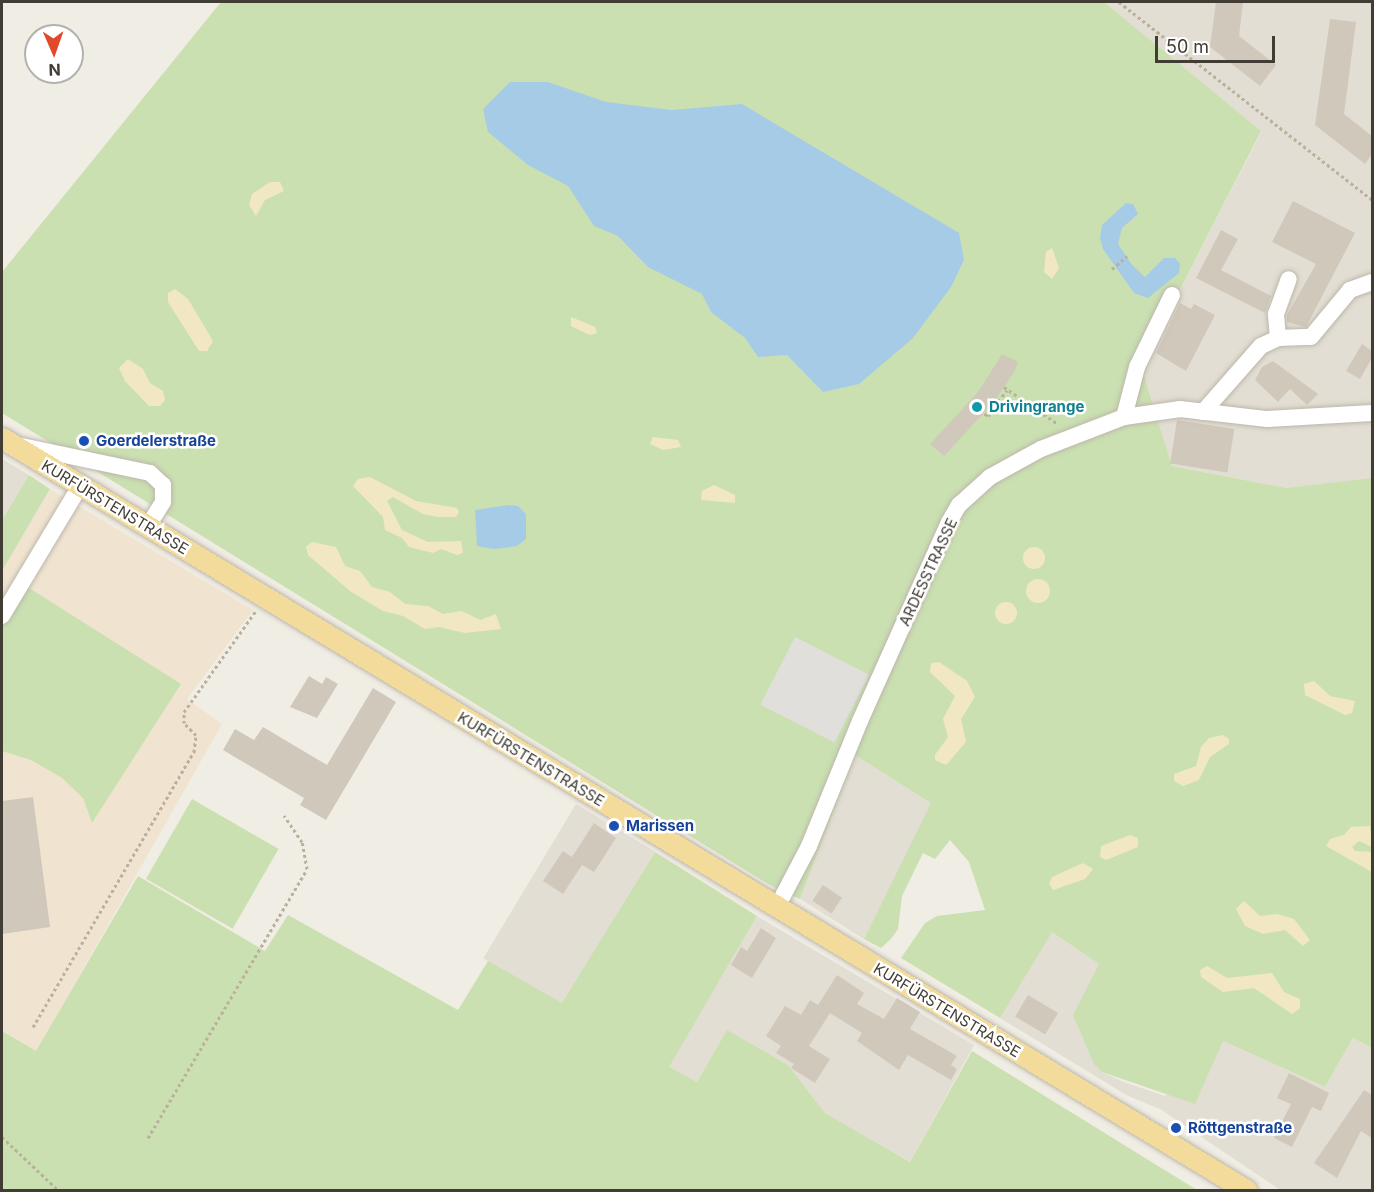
<!DOCTYPE html>
<html>
<head>
<meta charset="utf-8">
<style>
	body { margin:0 }
	#map { position:relative; width:1374px; height:1192px; overflow:hidden; background:#f0ede4; font-family:Inter,sans-serif }
	div>[style] { position:absolute }
	[style*='--x'] { left:calc(var(--x)*1px); top:calc(var(--y)*1px); width:calc(var(--w)*1px); rotate:calc(var(--a)*1deg) }
	.residential>* { inset:0; background:#e3ded3; transform-origin:0 0 }
	.commercial>* { inset:0; background:#f0e4d1 }
	.green>* { inset:0; background:#cae0b1; transform-origin:0 0 }
	.sand>* { inset:0; background:#f1e8c3 }
	.round { border-radius:50% }
	.parking>* { inset:0; background:#e1dfdc; transform-origin:0 0 }
	.water>* { inset:0; background:#a6cbe7 }
	.building>* { inset:0; background:#d0c8bb; transform-origin:0 0 }
	.path>* { height:3px; margin-top:-1.5px; transform-origin:0; background:repeating-linear-gradient(90deg,#bab09b 0 3px,transparent 0 6px) }
	.roads { filter:drop-shadow(0 0 2px #bdb7ab) drop-shadow(0 0 2px #bdb7ab) }
	.minor>* { height:16px; margin:-8px; padding:0 8px; transform-origin:8px; border-radius:8px; background:#fff }
	.major>* { height:21px; margin:-10.5px; padding:0 10.5px; transform-origin:10.5px; border-radius:10.5px; background:#f2db9b }
	.dots>* { width:16px; height:16px; translate:-50% -50%; box-sizing:border-box; border:3px solid #fff; border-radius:50% }
	span { translate:-50% -50%; white-space:nowrap; text-align:center; line-height:1.15; -webkit-text-stroke:5px #fff; paint-order:stroke }
	.culture-label { font-size:15px; color:#0d838f; font-weight:700 }
	.left { translate:0 -50%; text-align:left }
	.transit-label { font-size:15px; color:#164399; font-weight:700 }
	.street-label { font-size:15px; color:#413d35 }
	.frame { position:absolute; inset:0; border:3px solid #413d35; pointer-events:none }
	.north { position:absolute; left:24px; top:24px; width:60px; height:60px; box-sizing:border-box; background:#fff; border:2px solid #b3b1ae; border-radius:50%; rotate:178deg; font-size:16px; font-weight:700; line-height:24px; text-align:center; color:#413d35 }
	.north::after { content:''; display:block; margin:auto; width:21px; height:27px; background:#e2492a; clip-path:polygon(50% 0,100% 100%,50% 72%,0 100%) }
	.scale { position:absolute; left:1155px; top:36px; width:120px; height:27px; box-sizing:border-box; border:3px solid #413d35; border-top:0; padding-left:8px; font-size:18px; line-height:21px; white-space:nowrap; color:#413d35; -webkit-text-stroke:4px #fff; paint-order:stroke }
</style>
</head>
<body>
<div id="map">
	<div class="residential">
		<i style="clip-path:polygon(1104px 2px,1372px 2px,1372px 485px,1287px 488px,1172px 466px,1141px 366px,1261px 132px)"></i>
		<i style="clip-path:polygon(2px 459px,29px 475px,2px 520px)"></i>
		<i style="clip-path:polygon(855px 755px,932px 803px,864px 939px,800px 899px)"></i>
		<i style="left:576px;top:804px;width:92px;height:180px;rotate:31deg"></i>
		<i style="clip-path:polygon(757px 916px,974px 1045px,910px 1162px,825px 1113px,788px 1065px,727px 1031px,697px 1082px,668px 1067px)"></i>
		<i style="clip-path:polygon(1051px 931px,1099px 964px,1102px 1072px,1124px 1082px,1165px 1096px,1223px 1041px,1325px 1087px,1353px 1038px,1372px 1048px,1372px 1190px,1280px 1190px,1160px 1109px,1126px 1095px,1000px 1018px)"></i>
	</div>
	<div class="commercial">
		<i style="clip-path:polygon(50px 489px,253px 610px,187px 699px,222px 724px,36px 1052px,2px 1031px,2px 571px)"></i>
	</div>
	<div class="green">
		<i style="clip-path:polygon(221px 2px,1104px 2px,1261px 131px,1141px 366px,1172px 466px,1287px 488px,1372px 478px,1372px 1048px,1353px 1038px,1325px 1087px,1223px 1041px,1195px 1104px,1102px 1072px,1094px 1064px,1073px 1015px,1099px 964px,1052px 932px,1000px 1018px,901px 958px,925px 923px,937px 916px,985px 910px,969px 862px,950px 840px,935px 859px,923px 853px,902px 896px,898px 929px,891px 939px,881px 948px,864px 939px,931px 803px,855px 755px,800px 899px,768px 884px,2px 413px,2px 272px)"></i>
		<i style="clip-path:polygon(29px 475px,50px 489px,2px 571px,2px 520px)"></i>
		<i style="clip-path:polygon(26px 586px,181px 684px,92px 823px,83px 798px,62px 778px,31px 760px,2px 751px,2px 627px)"></i>
		<i style="left:192px;top:799px;width:100px;height:92px;rotate:30deg"></i>
		<i style="clip-path:polygon(655px 852px,757px 916px,669px 1067px,697px 1082px,727px 1030px,788px 1065px,825px 1113px,910px 1162px,972px 1051px,1197px 1190px,2px 1190px,2px 1031px,36px 1051px,138px 876px,265px 951px,288px 915px,458px 1010px,488px 961px,562px 1003px)"></i>
	</div>
	<div class="sand">
		<i style="clip-path:polygon(270px 182px,280px 182px,284px 191px,265px 200px,256px 216px,249px 205px,252px 194px)"></i>
		<i style="clip-path:polygon(1052px 248px,1059px 268px,1052px 279px,1044px 272px,1046px 252px)"></i>
		<i style="clip-path:polygon(175px 289px,188px 299px,213px 341px,207px 351px,199px 351px,168px 302px,168px 293px)"></i>
		<i style="clip-path:polygon(571px 317px,595px 327px,597px 333px,590px 335px,571px 326px)"></i>
		<i style="clip-path:polygon(128px 359px,143px 369px,150px 383px,163px 391px,165px 400px,160px 406px,149px 406px,125px 381px,119px 368px)"></i>
		<i style="clip-path:polygon(653px 437px,678px 440px,681px 447px,663px 450px,650px 444px)"></i>
		<i style="clip-path:polygon(370px 477px,416px 501px,457px 508px,459px 512px,456px 517px,438px 517px,423px 514px,393px 497px,387px 501px,402px 530px,428px 542px,461px 541px,463px 553px,457px 555px,441px 549px,433px 553px,409px 547px,402px 538px,385px 530px,383px 517px,353px 486px,358px 479px)"></i>
		<i style="clip-path:polygon(714px 485px,735px 495px,735px 503px,701px 500px,702px 491px)"></i>
		<i style="clip-path:polygon(312px 542px,336px 547px,345px 566px,360px 571px,372px 587px,390px 592px,405px 604px,428px 606px,443px 614px,462px 611px,480px 620px,496px 614px,501px 629px,465px 633px,439px 627px,425px 629px,403px 616px,383px 611px,350px 591px,308px 555px,306px 547px)"></i>
		<i class="round" style="left:1023px;top:547px;width:22px;height:22px"></i>
		<i class="round" style="left:1026px;top:579px;width:24px;height:24px"></i>
		<i class="round" style="left:995px;top:602px;width:22px;height:22px"></i>
		<i style="clip-path:polygon(939px 662px,967px 681px,975px 697px,961px 719px,966px 742px,946px 765px,935px 760px,935px 755px,948px 737px,943px 719px,955px 696px,930px 672px,931px 663px)"></i>
		<i style="clip-path:polygon(1314px 681px,1330px 696px,1355px 701px,1352px 713px,1345px 715px,1305px 695px,1304px 684px)"></i>
		<i style="clip-path:polygon(1223px 735px,1229px 739px,1229px 744px,1210px 757px,1199px 780px,1183px 786px,1174px 781px,1174px 774px,1196px 766px,1201px 747px,1209px 738px)"></i>
		<i style="clip-path:polygon(1370px 826px,1372px 847px,1359px 841px,1352px 847px,1355px 851px,1372px 852px,1372px 872px,1326px 846px,1330px 839px,1344px 835px,1351px 827px)"></i>
		<i style="clip-path:polygon(1130px 835px,1138px 838px,1138px 847px,1106px 860px,1100px 857px,1101px 846px)"></i>
		<i style="clip-path:polygon(1083px 863px,1093px 869px,1085px 879px,1053px 890px,1049px 884px,1052px 877px)"></i>
		<i style="clip-path:polygon(1244px 901px,1260px 916px,1277px 914px,1294px 919px,1310px 940px,1303px 946px,1285px 930px,1263px 934px,1245px 926px,1236px 909px)"></i>
		<i style="clip-path:polygon(1207px 966px,1227px 978px,1272px 973px,1284px 992px,1300px 999px,1300px 1008px,1292px 1014px,1254px 988px,1223px 992px,1201px 977px,1200px 970px)"></i>
	</div>
	<div class="parking">
		<i style="left:795px;top:637px;width:83px;height:76px;rotate:27deg"></i>
	</div>
	<div class="water">
		<i style="clip-path:polygon(510px 82px,548px 82px,606px 102px,672px 110px,742px 104px,959px 233px,964px 260px,951px 287px,913px 338px,859px 384px,823px 392px,787px 355px,758px 357px,745px 338px,711px 312px,702px 294px,648px 267px,618px 236px,594px 226px,568px 186px,528px 165px,488px 132px,483px 109px)"></i>
		<i style="clip-path:polygon(1126px 203px,1133px 204px,1138px 214px,1122px 228px,1118px 244px,1132px 265px,1145px 277px,1164px 258px,1175px 258px,1180px 264px,1179px 273px,1148px 298px,1134px 293px,1103px 249px,1100px 238px,1102px 225px)"></i>
		<i style="clip-path:polygon(508px 505px,518px 506px,526px 514px,526px 539px,517px 546px,494px 549px,477px 546px,475px 510px)"></i>
	</div>
	<div class="building">
		<i style="clip-path:polygon(1216px 2px,1243px 2px,1239px 36px,1276px 65px,1260px 86px,1210px 47px)"></i>
		<i style="clip-path:polygon(1330px 19px,1356px 22px,1344px 114px,1372px 136px,1372px 154px,1365px 164px,1315px 125px)"></i>
		<i style="clip-path:polygon(1293px 201px,1355px 233px,1306px 327px,1287px 322px,1287px 315px,1316px 264px,1272px 242px)"></i>
		<i style="clip-path:polygon(1221px 230px,1238px 239px,1221px 270px,1271px 296px,1265px 313px,1196px 278px)"></i>
		<i style="clip-path:polygon(1180px 303px,1191px 309px,1194px 304px,1215px 315px,1186px 371px,1156px 353px)"></i>
		<i style="clip-path:polygon(1362px 344px,1372px 351px,1372px 358px,1360px 379px,1346px 371px)"></i>
		<i style="clip-path:polygon(1002px 354px,1018px 362px,1014px 372px,994px 402px,944px 456px,930px 444px,978px 392px)"></i>
		<i style="clip-path:polygon(1273px 361px,1318px 394px,1307px 405px,1290px 389px,1278px 402px,1255px 380px,1262px 367px)"></i>
		<i style="left:1177px;top:420px;width:58px;height:44px;rotate:9deg"></i>
		<i style="clip-path:polygon(309px 676px,322px 684px,326px 677px,338px 684px,317px 718px,290px 707px)"></i>
		<i style="clip-path:polygon(373px 688px,396px 702px,326px 820px,300px 805px,304px 798px,223px 750px,235px 729px,254px 740px,263px 727px,327px 765px)"></i>
		<i style="clip-path:polygon(33px 797px,50px 927px,2px 934px,2px 801px)"></i>
		<i style="clip-path:polygon(594px 823px,616px 838px,594px 872px,582px 865px,563px 894px,543px 881px,563px 851px,572px 857px)"></i>
		<i style="left:823px;top:885px;width:23px;height:19px;rotate:34deg"></i>
		<i style="clip-path:polygon(761px 928px,776px 938px,752px 978px,731px 965px,741px 947px,747px 951px)"></i>
		<i style="clip-path:polygon(837px 975px,864px 993px,857px 1004px,884px 1019px,897px 998px,920px 1012px,910px 1029px,957px 1056px,951px 1065px,957px 1069px,951px 1080px,908px 1055px,899px 1070px,857px 1041px,862px 1033px,830px 1013px,809px 1046px,830px 1059px,815px 1083px,791px 1068px,794px 1064px,776px 1053px,781px 1046px,766px 1036px,785px 1006px,801px 1015px,810px 1000px,818px 1005px)"></i>
		<i style="left:1028px;top:995px;width:35px;height:25px;rotate:31deg"></i>
		<i style="clip-path:polygon(1289px 1073px,1329px 1093px,1321px 1111px,1312px 1107px,1292px 1147px,1274px 1138px,1291px 1104px,1277px 1098px)"></i>
		<i style="clip-path:polygon(1364px 1090px,1372px 1095px,1372px 1138px,1361px 1131px,1337px 1178px,1314px 1163px)"></i>
	</div>
	<div class="path">
		<i style="--x:1119;--y:2;--w:321;--a:38"></i>
		<i style="--x:1112;--y:269;--w:20;--a:-41"></i>
		<i style="--x:1004;--y:387;--w:65;--a:34.4"></i>
		<i style="--x:980;--y:410;--w:10;--a:37"></i>
		<i style="--x:988;--y:416;--w:32;--a:-54"></i>
		<i style="--x:33;--y:1027;--w:319;--a:-59.7"></i>
		<i style="--x:194;--y:752;--w:17;--a:-83"></i>
		<i style="--x:196;--y:735;--w:17;--a:-135"></i>
		<i style="--x:184;--y:723;--w:11;--a:-90"></i>
		<i style="--x:184;--y:712;--w:123;--a:-54.6"></i>
		<i style="--x:2;--y:1137;--w:77;--a:43.4"></i>
		<i style="--x:148;--y:1138;--w:312;--a:-59.4"></i>
		<i style="--x:307;--y:869;--w:27;--a:-100"></i>
		<i style="--x:302;--y:842;--w:32;--a:-124"></i>
	</div>
	<div class="roads">
		<div class="minor">
			<i style="--x:1278;--y:338;--w:24;--a:-95"></i>
			<i style="--x:1276;--y:314;--w:37;--a:-70"></i>
			<i style="--x:1203;--y:412;--w:88;--a:-48.7"></i>
			<i style="--x:1261;--y:346;--w:19;--a:-25"></i>
			<i style="--x:1278;--y:338;--w:33;--a:-2"></i>
			<i style="--x:1311;--y:337;--w:61;--a:-50.3"></i>
			<i style="--x:1350;--y:290;--w:23;--a:-20"></i>
			<i style="--x:1124;--y:417;--w:52;--a:-75.4"></i>
			<i style="--x:1137;--y:367;--w:80;--a:-64.1"></i>
			<i style="--x:17;--y:445;--w:136;--a:11.9"></i>
			<i style="--x:150;--y:473;--w:18;--a:43"></i>
			<i style="--x:163;--y:485;--w:17;--a:90"></i>
			<i style="--x:163;--y:502;--w:28;--a:122"></i>
			<i style="--x:2;--y:616;--w:152;--a:-59"></i>
			<i style="--x:777;--y:907;--w:69;--a:-62.3"></i>
			<i style="--x:809;--y:846;--w:135;--a:-67.8"></i>
			<i style="--x:860;--y:721;--w:218;--a:-65.9"></i>
			<i style="--x:949;--y:522;--w:20;--a:-60"></i>
			<i style="--x:959;--y:505;--w:42;--a:-42.1"></i>
			<i style="--x:990;--y:477;--w:58;--a:-28.8"></i>
			<i style="--x:1041;--y:449;--w:89;--a:-21.1"></i>
			<i style="--x:1124;--y:417;--w:57;--a:-8.1"></i>
			<i style="--x:1180;--y:409;--w:88;--a:6.6"></i>
			<i style="--x:1267;--y:419;--w:105;--a:-3.3"></i>
		</div>
		<div class="major">
			<i style="--x:2;--y:438;--w:1454;--a:31.15"></i>
		</div>
	</div>
	<div class="dots">
		<i style="left:977px;top:407px;background:#0f9aa8"></i>
		<i style="left:84px;top:441px;background:#1a4fb4"></i>
		<i style="left:614px;top:826px;background:#1a4fb4"></i>
		<i style="left:1176px;top:1128px;background:#1a4fb4"></i>
	</div>
	<div class="culture-label">
		<span class="left" style="left:989px;top:407px">Drivingrange</span>
	</div>
	<div class="transit-label">
		<span class="left" style="left:96px;top:441px">Goerdelerstraße</span>
		<span class="left" style="left:626px;top:826px">Marissen</span>
		<span class="left" style="left:1188px;top:1128px">Röttgenstraße</span>
	</div>
	<div class="street-label">
		<span style="left:115px;top:507px;rotate:31deg">KURFÜRSTENSTRASSE</span>
		<span style="left:928px;top:572px;rotate:-65deg">ARDESSTRASSE</span>
		<span style="left:531px;top:759px;rotate:31deg">KURFÜRSTENSTRASSE</span>
		<span style="left:947px;top:1010px;rotate:31deg">KURFÜRSTENSTRASSE</span>
	</div>
	<div class="frame"></div>
	<div class="north">N</div>
	<div class="scale">50 m</div>
</div>
</body>
</html>
